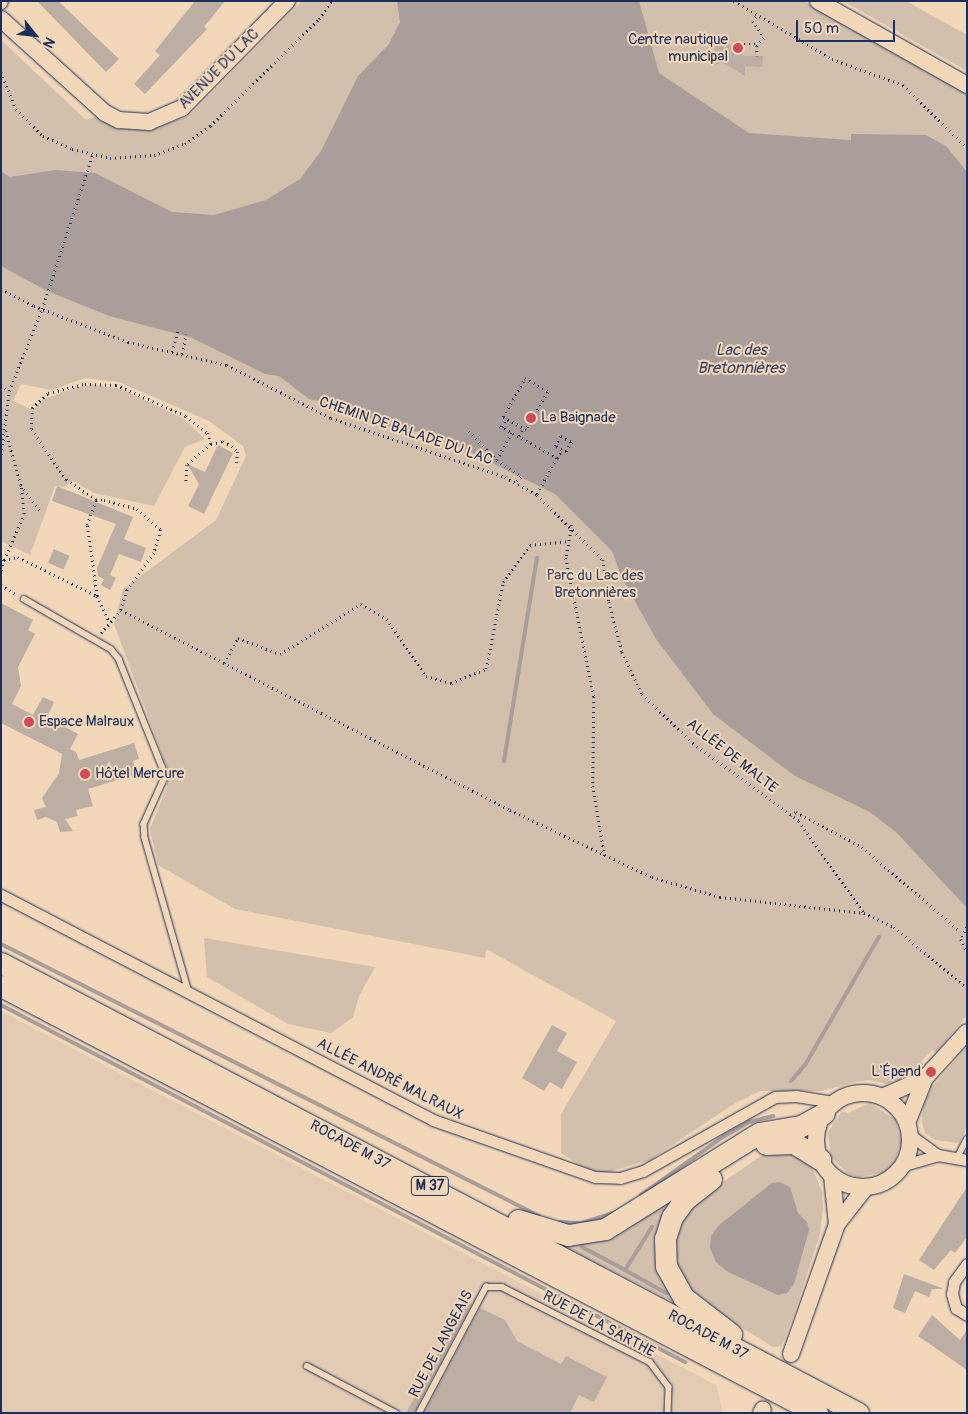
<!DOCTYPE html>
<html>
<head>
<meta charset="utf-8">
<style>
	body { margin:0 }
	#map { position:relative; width:968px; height:1414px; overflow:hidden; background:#f2d8b9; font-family:Pangolin,sans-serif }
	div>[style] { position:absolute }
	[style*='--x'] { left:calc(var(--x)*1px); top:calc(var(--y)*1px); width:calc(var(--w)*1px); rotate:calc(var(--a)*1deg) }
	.built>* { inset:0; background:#e2cbb2 }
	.green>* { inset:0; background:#d2bfac }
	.water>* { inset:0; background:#a99e9a }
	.stream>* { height:4px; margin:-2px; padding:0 2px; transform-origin:2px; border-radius:2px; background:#a99e9a }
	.building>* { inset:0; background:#bdaea3; transform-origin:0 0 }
	.path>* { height:2.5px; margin-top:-1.25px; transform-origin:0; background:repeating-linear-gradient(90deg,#1b2f5e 0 1px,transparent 0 5px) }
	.roads { filter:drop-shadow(0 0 1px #1b2f5e) drop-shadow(0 0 1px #1b2f5e) }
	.lane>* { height:5.5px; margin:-2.75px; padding:0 2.75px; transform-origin:2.75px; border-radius:2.75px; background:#f2d8b9 }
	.street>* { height:11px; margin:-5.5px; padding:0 5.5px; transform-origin:5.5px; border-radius:5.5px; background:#f2d8b9 }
	.secondary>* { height:16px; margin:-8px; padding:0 8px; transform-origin:8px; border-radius:8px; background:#f2d8b9 }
	.secondary>.ring { margin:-8px; padding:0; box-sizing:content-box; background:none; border:16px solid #f2d8b9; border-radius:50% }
	.highway>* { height:21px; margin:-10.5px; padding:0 10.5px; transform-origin:10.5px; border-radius:10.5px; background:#f2d8b9 }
	.dots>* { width:14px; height:14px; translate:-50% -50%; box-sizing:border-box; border:2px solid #f2d8b9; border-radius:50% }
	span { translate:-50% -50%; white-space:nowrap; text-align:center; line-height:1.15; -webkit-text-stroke:4px #f2d8b9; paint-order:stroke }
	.shield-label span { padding:1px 4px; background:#f2d8b9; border:1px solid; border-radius:4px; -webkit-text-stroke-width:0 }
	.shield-label { font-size:14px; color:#1b2f5e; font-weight:700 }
	.poi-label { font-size:15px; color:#1b2f5e }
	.right { translate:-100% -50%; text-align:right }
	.left { translate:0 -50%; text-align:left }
	.street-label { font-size:15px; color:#1b2f5e }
	.park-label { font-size:15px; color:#36456a }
	.water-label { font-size:16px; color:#37456a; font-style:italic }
	.frame { position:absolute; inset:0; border:2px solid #1b2f5e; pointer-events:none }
	.north { position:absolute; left:10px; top:10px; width:50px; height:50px; -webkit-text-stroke:4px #f2d8b9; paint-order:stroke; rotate:119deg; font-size:14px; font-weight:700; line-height:20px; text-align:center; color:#1b2f5e }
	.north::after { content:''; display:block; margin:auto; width:18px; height:22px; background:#1b2f5e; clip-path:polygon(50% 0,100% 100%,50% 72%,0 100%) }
	.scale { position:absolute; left:796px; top:20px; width:99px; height:22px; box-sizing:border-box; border:2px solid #1b2f5e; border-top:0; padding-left:6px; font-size:15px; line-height:18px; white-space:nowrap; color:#1b2f5e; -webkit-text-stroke:4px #f2d8b9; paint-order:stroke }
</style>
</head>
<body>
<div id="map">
	<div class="built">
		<i style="clip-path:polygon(1px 1011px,716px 1385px,723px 1413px,1px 1413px)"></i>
	</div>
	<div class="green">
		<i style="clip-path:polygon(302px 1px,804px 1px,967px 93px,967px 1015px,937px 1052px,933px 1050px,921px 1061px,924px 1065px,907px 1077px,886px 1084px,870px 1080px,856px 1082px,821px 1091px,760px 1091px,732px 1105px,650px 1160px,605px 1173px,586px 1169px,561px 1153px,561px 1114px,616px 1021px,486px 949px,485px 958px,235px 909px,158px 865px,150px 829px,167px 787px,167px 768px,114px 624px,123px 589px,216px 520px,246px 456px,243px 446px,209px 421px,119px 382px,85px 378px,52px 390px,21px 384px,13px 401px,33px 410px,42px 400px,77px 387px,93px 385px,122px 389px,184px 419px,205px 439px,185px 447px,154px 506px,94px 493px,73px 481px,64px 487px,55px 486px,30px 555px,1px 541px,1px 40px,86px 120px,97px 116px,156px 127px,189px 116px)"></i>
		<i style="clip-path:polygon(843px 1px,906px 1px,967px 35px,967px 71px)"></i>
		<i style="clip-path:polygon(204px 938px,375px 967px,359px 996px,353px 1017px,331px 1033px,288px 1024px,207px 977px)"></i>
		<i style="clip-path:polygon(967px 1047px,967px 1128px,959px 1143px,935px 1140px,925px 1133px,922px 1122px,923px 1105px,933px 1086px)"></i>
		<i style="clip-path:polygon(870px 1103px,896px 1120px,902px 1143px,893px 1165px,883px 1173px,859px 1177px,848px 1174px,831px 1157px,828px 1132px,842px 1111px,848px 1113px)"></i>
		<i style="clip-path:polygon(784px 1149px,803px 1157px,812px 1167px,822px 1192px,823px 1208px,820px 1234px,797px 1305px,782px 1346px,773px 1347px,692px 1297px,676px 1269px,673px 1249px,682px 1216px,696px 1200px,763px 1155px)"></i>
		<i style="clip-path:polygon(664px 1204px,679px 1305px,563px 1246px,563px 1244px)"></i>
	</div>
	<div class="water">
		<i style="clip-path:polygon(397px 1px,639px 1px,659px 73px,749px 133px,851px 140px,851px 134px,926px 135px,946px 146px,967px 172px,967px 908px,897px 833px,870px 812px,795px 776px,713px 714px,656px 639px,622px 578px,612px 551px,555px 494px,427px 431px,404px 432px,339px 406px,309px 399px,279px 376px,265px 374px,190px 337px,109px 316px,47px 291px,1px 266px,1px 171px,10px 177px,55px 170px,95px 173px,172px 212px,214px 215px,266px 200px,300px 179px,321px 151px,358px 76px,389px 44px,400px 22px)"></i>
		<i style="clip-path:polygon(780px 1182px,790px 1187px,798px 1213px,807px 1222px,809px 1230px,794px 1284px,787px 1293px,778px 1295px,728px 1272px,716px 1262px,710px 1248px,711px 1236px,718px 1226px,772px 1183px)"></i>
	</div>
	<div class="stream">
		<i style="--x:504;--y:761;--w:206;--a:-80.8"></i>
		<i style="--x:1;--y:944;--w:603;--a:26.82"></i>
		<i style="--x:1;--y:1005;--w:772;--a:27.56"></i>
		<i style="--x:791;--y:1081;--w:21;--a:-49"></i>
		<i style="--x:805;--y:1065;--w:148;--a:-60"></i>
		<i style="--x:641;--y:1195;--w:100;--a:-35.3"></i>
		<i style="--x:723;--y:1137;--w:30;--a:-30"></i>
		<i style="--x:749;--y:1122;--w:25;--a:-14"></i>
		<i style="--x:560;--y:1222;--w:22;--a:3"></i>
		<i style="--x:582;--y:1223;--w:32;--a:-18"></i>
		<i style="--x:582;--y:1247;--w:49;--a:28.1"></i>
		<i style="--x:625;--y:1270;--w:51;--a:-57.9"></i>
		<i style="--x:625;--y:1270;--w:47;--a:29.3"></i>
	</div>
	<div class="building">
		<i style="clip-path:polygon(37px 1px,58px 1px,119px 59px,106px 72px)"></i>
		<i style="clip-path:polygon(195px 1px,225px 1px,204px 27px,207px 29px,145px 94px,134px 84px,160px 55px,155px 51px)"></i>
		<i style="clip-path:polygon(715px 34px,745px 56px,763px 56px,762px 67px,745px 66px,745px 76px,722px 62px,714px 66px)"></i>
		<i style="clip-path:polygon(218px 445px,233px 453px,204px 514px,188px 506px,199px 484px,187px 464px,205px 472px)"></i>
		<i style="clip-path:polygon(57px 486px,133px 517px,124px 539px,146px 548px,141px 562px,119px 554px,110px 575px,116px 578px,110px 590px,101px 585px,104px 579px,98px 576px,97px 568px,116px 524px,52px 501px)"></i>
		<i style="left:54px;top:549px;width:17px;height:15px;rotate:24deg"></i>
		<i style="clip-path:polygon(1px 603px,33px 620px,28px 630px,35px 634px,18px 667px,21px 686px,12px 704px,33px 715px,43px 697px,54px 702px,47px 717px,78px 734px,70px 749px,76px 752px,79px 760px,134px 743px,139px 759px,133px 761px,137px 774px,88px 789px,93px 806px,76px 810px,78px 816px,65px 819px,73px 831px,60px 832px,57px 822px,46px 817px,37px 820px,34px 810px,46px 807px,42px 798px,59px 773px,62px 754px,1px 723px)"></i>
		<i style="clip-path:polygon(552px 1025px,567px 1033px,557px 1051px,577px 1062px,562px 1089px,550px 1082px,544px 1091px,522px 1078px)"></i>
		<i style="clip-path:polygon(967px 1187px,967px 1237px,955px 1253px,951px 1250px,934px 1270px,919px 1260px)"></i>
		<i style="clip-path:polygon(904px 1274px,942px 1288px,942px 1289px,932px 1289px,929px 1297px,915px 1291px,905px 1313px,893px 1308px)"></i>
		<i style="clip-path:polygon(467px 1301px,472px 1304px,414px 1413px,406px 1413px)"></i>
		<i style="clip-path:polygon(480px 1308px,505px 1320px,517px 1341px,561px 1364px,566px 1356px,607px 1377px,594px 1402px,579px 1395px,570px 1413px,424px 1413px)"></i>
		<i style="clip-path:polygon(932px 1315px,960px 1340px,967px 1330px,967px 1370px,918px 1336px)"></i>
	</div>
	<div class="path">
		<i style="--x:734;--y:1;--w:114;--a:30.6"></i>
		<i style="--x:832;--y:59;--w:76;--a:20.1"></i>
		<i style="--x:903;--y:85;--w:90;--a:44.5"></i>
		<i style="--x:756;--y:17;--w:5;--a:127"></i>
		<i style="--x:753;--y:21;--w:20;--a:57"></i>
		<i style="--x:764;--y:38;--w:11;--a:131"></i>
		<i style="--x:757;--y:46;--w:10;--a:90"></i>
		<i style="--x:739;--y:44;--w:18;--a:0"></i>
		<i style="--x:1;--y:72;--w:40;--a:68"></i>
		<i style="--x:16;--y:109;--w:38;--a:45"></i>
		<i style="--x:43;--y:136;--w:32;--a:24"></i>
		<i style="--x:72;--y:149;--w:39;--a:13"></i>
		<i style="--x:110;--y:158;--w:44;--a:-3.9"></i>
		<i style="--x:154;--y:155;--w:33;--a:-20"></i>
		<i style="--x:185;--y:144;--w:31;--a:-36"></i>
		<i style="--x:210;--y:126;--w:153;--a:-44.5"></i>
		<i style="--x:319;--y:19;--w:22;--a:-56"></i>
		<i style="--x:1;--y:289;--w:37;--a:27"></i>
		<i style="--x:34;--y:306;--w:101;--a:21"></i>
		<i style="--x:128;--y:342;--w:102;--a:13.1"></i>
		<i style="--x:227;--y:365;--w:117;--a:27"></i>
		<i style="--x:331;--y:418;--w:184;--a:18.7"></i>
		<i style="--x:505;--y:477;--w:37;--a:29"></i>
		<i style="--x:537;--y:495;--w:93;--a:44.6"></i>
		<i style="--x:603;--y:560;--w:42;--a:81.9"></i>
		<i style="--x:609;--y:602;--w:52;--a:75.4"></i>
		<i style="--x:622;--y:652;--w:47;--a:64.5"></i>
		<i style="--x:642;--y:694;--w:71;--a:43.9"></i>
		<i style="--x:693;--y:743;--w:132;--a:36.3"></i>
		<i style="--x:799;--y:821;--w:113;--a:54.8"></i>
		<i style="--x:172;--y:352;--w:23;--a:-75"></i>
		<i style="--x:182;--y:354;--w:20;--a:-79"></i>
		<i style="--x:525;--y:378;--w:27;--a:31"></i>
		<i style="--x:548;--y:392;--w:44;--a:120.1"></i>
		<i style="--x:526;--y:430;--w:26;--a:-151"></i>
		<i style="--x:503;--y:417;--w:45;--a:-60.6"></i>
		<i style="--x:1;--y:385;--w:10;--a:37"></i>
		<i style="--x:500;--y:426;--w:65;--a:29.3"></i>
		<i style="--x:557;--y:458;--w:42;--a:118.4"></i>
		<i style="--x:502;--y:427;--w:10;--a:-61"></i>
		<i style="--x:6;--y:431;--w:56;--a:74.5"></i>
		<i style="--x:21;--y:485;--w:34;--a:53"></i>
		<i style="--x:469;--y:431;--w:40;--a:46"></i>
		<i style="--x:512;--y:433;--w:31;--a:119"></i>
		<i style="--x:497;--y:460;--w:29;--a:35"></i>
		<i style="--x:521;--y:477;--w:7;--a:135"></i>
		<i style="--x:519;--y:436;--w:9;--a:-63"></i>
		<i style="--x:561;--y:436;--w:13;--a:29"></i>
		<i style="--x:572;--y:442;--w:12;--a:121"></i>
		<i style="--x:566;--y:452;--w:13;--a:-151"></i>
		<i style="--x:555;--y:446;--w:12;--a:-59"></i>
		<i style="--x:211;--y:444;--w:12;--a:-14"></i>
		<i style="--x:223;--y:441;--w:10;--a:29"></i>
		<i style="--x:232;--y:446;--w:8;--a:45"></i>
		<i style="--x:238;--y:452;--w:15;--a:98"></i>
		<i style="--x:1;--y:455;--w:64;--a:-82.9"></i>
		<i style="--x:9;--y:391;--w:88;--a:-68.1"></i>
		<i style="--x:42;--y:309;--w:164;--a:-71.9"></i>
		<i style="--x:557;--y:458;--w:9;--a:-58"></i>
		<i style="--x:96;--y:500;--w:36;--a:-146"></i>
		<i style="--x:66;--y:480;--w:62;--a:-124.5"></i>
		<i style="--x:31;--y:429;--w:21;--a:-87"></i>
		<i style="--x:32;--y:408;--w:22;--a:-43"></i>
		<i style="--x:48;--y:393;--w:38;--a:-14"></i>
		<i style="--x:85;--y:384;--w:31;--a:2"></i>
		<i style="--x:116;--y:385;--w:77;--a:23.9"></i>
		<i style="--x:186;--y:416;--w:28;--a:38"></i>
		<i style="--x:208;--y:433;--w:11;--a:75"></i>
		<i style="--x:211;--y:444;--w:32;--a:139"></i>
		<i style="--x:187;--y:465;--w:19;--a:93"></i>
		<i style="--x:572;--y:525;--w:34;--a:100"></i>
		<i style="--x:566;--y:558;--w:142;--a:78.6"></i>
		<i style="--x:594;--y:697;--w:89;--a:90.6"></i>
		<i style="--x:593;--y:786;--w:73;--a:80.5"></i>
		<i style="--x:1;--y:559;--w:3;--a:18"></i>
		<i style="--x:4;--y:560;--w:12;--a:104"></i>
		<i style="--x:4;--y:560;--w:14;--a:-12"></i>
		<i style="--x:18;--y:557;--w:88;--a:26.3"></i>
		<i style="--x:97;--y:596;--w:28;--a:64"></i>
		<i style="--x:4;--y:560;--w:50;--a:-66.5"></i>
		<i style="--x:24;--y:514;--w:29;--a:-96"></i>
		<i style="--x:1;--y:585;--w:19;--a:32"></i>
		<i style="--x:97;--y:596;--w:72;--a:-98"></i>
		<i style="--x:87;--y:525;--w:27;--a:-70"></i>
		<i style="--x:96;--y:500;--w:8;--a:0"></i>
		<i style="--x:104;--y:500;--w:34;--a:15"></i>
		<i style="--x:137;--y:509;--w:32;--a:41"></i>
		<i style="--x:161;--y:530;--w:24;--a:107"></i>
		<i style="--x:154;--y:553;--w:46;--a:126.1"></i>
		<i style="--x:127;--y:590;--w:21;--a:107"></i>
		<i style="--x:101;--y:633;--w:30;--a:-49"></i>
		<i style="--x:121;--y:610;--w:437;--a:27.2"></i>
		<i style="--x:510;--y:810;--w:157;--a:25.3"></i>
		<i style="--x:652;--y:877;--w:71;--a:16.4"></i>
		<i style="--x:720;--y:897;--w:145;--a:6.3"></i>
		<i style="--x:864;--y:913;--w:33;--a:25"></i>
		<i style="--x:894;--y:927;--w:95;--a:39.9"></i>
		<i style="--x:224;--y:663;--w:29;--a:-61"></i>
		<i style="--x:238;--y:638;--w:45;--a:20.9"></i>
		<i style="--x:280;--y:654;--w:95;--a:-31.7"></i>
		<i style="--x:361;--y:604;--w:30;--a:30"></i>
		<i style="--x:387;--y:619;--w:69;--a:55.6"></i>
		<i style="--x:426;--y:676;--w:26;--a:16"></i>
		<i style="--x:451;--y:683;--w:38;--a:-22"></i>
		<i style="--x:486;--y:669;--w:89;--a:-78.9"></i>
		<i style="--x:503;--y:582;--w:46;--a:-53.9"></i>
		<i style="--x:530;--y:545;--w:36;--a:-6"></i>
		<i style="--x:790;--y:815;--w:7;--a:-27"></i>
		<i style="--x:796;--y:812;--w:75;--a:27.9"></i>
		<i style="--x:862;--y:847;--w:130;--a:40.6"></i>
		<i style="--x:967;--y:927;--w:13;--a:117"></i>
		<i style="--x:961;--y:939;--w:14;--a:65"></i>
	</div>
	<div class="roads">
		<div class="lane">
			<i style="--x:24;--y:599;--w:100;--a:29.9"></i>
			<i style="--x:111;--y:649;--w:13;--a:51"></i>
			<i style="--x:119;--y:659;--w:121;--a:68.1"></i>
			<i style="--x:164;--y:771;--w:11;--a:95"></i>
			<i style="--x:163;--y:782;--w:46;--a:114.3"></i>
			<i style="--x:144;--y:824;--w:14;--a:86"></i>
			<i style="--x:145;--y:838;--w:160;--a:74.1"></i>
			<i style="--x:958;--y:1156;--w:19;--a:-62"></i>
			<i style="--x:307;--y:1366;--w:101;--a:27.8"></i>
			<i style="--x:419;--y:1413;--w:143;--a:-62"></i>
			<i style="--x:486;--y:1287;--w:16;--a:0"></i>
			<i style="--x:502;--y:1287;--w:166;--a:26.9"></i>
			<i style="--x:650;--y:1362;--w:31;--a:53"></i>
			<i style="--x:669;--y:1387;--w:26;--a:92"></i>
		</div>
		<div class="street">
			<i style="--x:1;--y:3;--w:2;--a:-63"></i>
			<i style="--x:1;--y:895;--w:487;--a:27.5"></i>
			<i style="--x:433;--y:1120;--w:172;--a:19.4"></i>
			<i style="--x:595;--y:1177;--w:25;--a:2"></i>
			<i style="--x:620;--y:1178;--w:24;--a:-17"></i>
			<i style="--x:643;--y:1171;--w:151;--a:-29.3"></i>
			<i style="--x:775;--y:1097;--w:21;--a:-3"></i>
			<i style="--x:796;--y:1096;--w:39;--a:9"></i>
			<i style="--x:910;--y:1135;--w:34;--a:36"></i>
			<i style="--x:904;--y:1165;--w:35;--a:-16"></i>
			<i style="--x:938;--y:1155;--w:29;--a:10"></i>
			<i style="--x:967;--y:1264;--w:22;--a:126"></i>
			<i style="--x:954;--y:1282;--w:12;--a:99"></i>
			<i style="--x:952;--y:1294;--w:15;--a:74"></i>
			<i style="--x:956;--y:1308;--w:13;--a:32"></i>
		</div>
		<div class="secondary">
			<i style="--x:818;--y:1;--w:171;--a:29.4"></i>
			<i style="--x:1;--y:19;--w:140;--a:42.1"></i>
			<i style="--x:105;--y:113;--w:16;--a:27"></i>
			<i style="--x:119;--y:120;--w:30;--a:4"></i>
			<i style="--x:149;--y:122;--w:36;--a:-23"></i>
			<i style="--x:182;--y:108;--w:150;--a:-45.5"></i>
			<i class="ring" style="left:816px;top:1093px;width:78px;height:78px"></i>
			<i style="--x:882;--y:1097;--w:47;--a:-23.8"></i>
			<i style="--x:925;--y:1078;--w:62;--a:-47.6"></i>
			<i style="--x:907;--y:1123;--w:48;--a:-68.2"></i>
			<i style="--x:832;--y:1176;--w:48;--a:84.1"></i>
			<i style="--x:791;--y:1354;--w:138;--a:-70.5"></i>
			<i style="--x:837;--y:1224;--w:47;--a:-51.9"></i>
			<i style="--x:761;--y:1413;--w:4;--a:-63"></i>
		</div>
		<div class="highway">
			<i style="--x:1;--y:963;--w:968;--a:27.7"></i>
			<i style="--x:1;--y:986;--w:921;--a:27.62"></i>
			<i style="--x:766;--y:1144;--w:28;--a:-2"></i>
			<i style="--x:794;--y:1143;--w:31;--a:32"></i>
			<i style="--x:711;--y:1179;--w:33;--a:142"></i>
			<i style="--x:685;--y:1199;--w:22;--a:126"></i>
			<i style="--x:672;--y:1217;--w:23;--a:108"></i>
			<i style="--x:665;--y:1239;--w:27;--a:88"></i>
			<i style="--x:666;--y:1266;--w:35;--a:61"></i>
			<i style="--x:683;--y:1297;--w:61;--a:37.6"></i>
			<i style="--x:518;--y:1220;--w:52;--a:16.7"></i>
			<i style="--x:568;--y:1235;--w:37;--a:-9"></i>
			<i style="--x:605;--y:1229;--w:181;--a:-31.9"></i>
			<i style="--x:759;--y:1133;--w:43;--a:-9.5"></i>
			<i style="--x:801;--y:1126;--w:26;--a:-29"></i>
		</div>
	</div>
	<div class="dots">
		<i style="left:738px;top:48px;background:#d1495b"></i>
		<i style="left:531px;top:418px;background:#d1495b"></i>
		<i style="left:29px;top:722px;background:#d1495b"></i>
		<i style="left:85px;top:774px;background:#d1495b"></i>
		<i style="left:931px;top:1072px;background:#d1495b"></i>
	</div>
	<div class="shield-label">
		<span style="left:430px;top:1186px">M 37</span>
	</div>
	<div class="poi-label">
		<span class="right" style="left:728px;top:48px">Centre nautique<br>municipal</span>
		<span class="left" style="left:541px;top:418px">La Baignade</span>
		<span class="left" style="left:39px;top:722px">Espace Malraux</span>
		<span class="left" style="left:95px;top:774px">Hôtel Mercure</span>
		<span class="right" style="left:921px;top:1072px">L'Épend</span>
	</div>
	<div class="street-label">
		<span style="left:219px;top:69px;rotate:-45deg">AVENUE DU LAC</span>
		<span style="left:406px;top:431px;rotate:19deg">CHEMIN DE BALADE DU LAC</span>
		<span style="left:732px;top:756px;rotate:38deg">ALLÉE DE MALTE</span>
		<span style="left:390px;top:1079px;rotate:27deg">ALLÉE ANDRÉ MALRAUX</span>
		<span style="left:350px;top:1145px;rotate:28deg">ROCADE M 37</span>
		<span style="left:599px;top:1324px;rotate:28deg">RUE DE LA SARTHE</span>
		<span style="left:708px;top:1335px;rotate:28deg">ROCADE M 37</span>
		<span style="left:441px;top:1344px;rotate:-62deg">RUE DE LANGEAIS</span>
	</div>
	<div class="park-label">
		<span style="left:595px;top:584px">Parc du Lac des<br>Bretonnières</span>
	</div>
	<div class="water-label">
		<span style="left:741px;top:359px">Lac des<br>Bretonnières</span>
	</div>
	<div class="frame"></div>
	<div class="north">N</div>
	<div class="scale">50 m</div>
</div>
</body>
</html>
